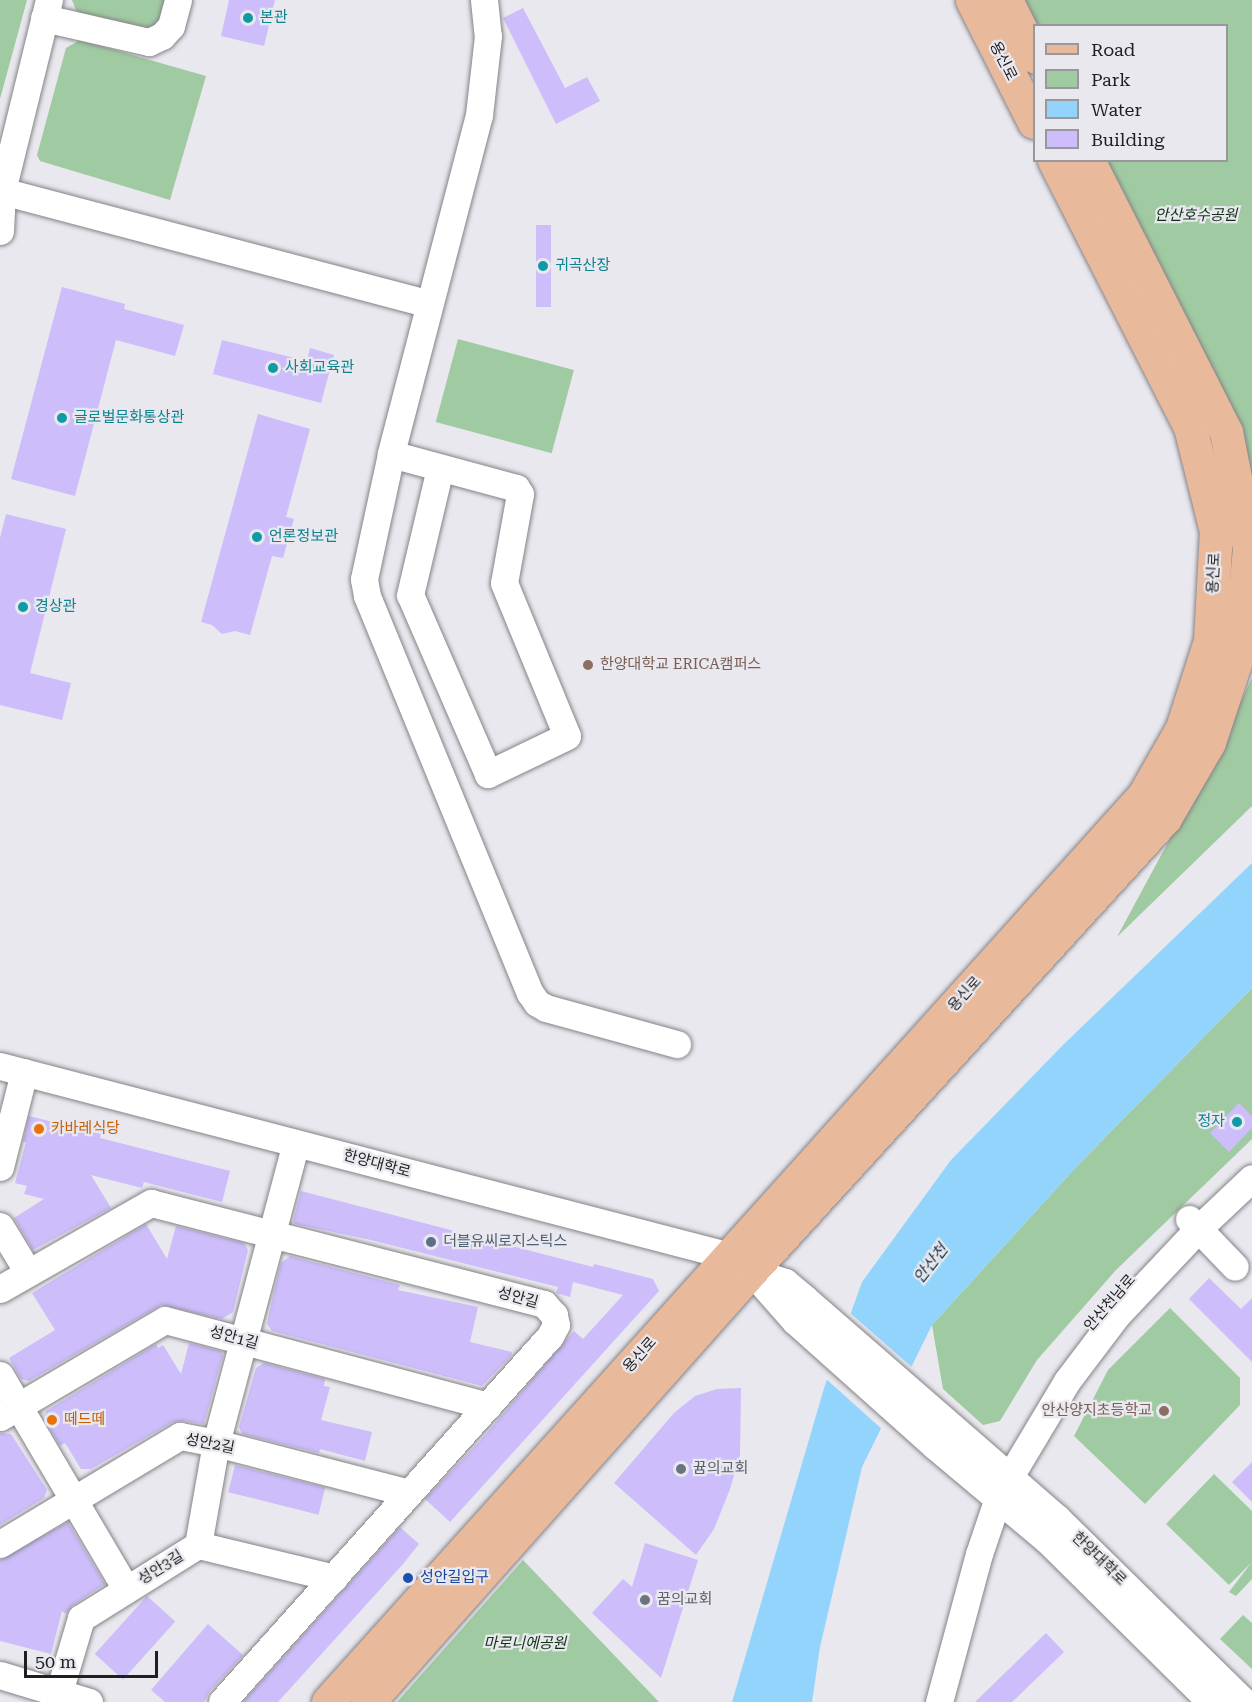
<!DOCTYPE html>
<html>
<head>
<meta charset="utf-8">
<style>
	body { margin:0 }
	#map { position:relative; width:1252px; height:1702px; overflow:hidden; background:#e9e8ee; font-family:"Roboto Serif","Noto Sans KR",serif }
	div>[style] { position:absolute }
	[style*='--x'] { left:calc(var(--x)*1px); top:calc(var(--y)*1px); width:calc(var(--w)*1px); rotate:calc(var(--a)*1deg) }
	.green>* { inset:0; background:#a0caa1; transform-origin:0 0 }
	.water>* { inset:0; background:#93d4fc }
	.pier>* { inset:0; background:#e9e8ee }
	.building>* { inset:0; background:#cdbdfb; transform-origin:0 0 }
	.roads { filter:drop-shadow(0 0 2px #848388) drop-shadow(0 0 2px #848388) }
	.minor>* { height:27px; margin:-13.5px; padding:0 13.5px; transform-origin:13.5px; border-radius:13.5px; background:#fff }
	.major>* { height:33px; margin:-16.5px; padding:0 16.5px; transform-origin:16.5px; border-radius:16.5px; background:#e9b99b }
	.dots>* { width:16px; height:16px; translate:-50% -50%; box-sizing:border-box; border:3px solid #e9e8ee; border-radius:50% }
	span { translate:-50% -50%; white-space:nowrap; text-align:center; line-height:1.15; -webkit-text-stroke:4.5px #e9e8ee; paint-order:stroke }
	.culture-label { font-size:15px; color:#0d838f }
	.left { translate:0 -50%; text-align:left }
	.right { translate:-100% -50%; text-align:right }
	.street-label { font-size:15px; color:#1f1f21 }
	.park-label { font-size:15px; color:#0e3313; font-style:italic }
	.education-label { font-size:15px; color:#785e54 }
	.food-label { font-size:15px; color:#c56008 }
	.service-label { font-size:15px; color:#4e5e75 }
	.worship-label { font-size:15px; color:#5b616d }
	.transit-label { font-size:15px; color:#164399 }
	.water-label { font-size:16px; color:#163344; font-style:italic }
	.legend { position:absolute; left:1033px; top:24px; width:195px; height:138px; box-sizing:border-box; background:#e9e8ee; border:2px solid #98989c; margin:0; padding:8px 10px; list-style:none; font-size:18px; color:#1f1f21 }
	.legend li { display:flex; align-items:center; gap:12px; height:30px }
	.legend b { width:30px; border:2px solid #98989c }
	.scale { position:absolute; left:24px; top:1651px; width:134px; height:27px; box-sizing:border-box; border:3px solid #1f1f21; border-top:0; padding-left:8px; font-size:18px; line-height:21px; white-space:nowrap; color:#1f1f21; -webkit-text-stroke:4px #e9e8ee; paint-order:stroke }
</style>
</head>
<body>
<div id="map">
	<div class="green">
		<i style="clip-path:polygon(0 0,27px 0,0 99px)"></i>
		<i style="clip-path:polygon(72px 0,169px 0,154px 30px,77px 13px)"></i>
		<i style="clip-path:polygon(1024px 0,1252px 0,1252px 480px,1105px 161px,1226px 160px,1226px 26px,1037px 25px)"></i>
		<i style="clip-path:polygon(80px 40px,206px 76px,170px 200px,40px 161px,37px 155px,66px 48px)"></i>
		<i style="left:458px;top:339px;width:120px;height:86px;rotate:15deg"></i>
		<i style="clip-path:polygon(1252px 678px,1252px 806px,1117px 937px,1221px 744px)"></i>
		<i style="clip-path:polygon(1252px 988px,1252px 1139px,1116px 1270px,1037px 1360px,1000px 1421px,983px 1425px,943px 1389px,932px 1325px,1077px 1166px)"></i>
		<i style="clip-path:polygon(1170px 1308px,1240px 1378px,1240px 1405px,1145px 1504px,1074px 1436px,1108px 1370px)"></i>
		<i style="clip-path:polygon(1214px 1474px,1252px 1511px,1252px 1579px,1236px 1596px,1229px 1592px,1251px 1563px,1229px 1585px,1166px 1524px)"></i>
		<i style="clip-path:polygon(523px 1560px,659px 1702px,397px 1702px)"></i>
		<i style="clip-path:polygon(1243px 1615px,1252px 1623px,1252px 1669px,1220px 1639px)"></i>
	</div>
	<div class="water">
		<i style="clip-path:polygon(1252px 863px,1252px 988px,1077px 1166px,932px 1325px,862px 1467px,820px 1647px,812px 1702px,732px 1702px,825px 1385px,862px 1282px,951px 1160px,1063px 1045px)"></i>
	</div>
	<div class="pier">
		<i style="clip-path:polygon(849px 1312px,914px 1369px,883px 1430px,825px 1378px)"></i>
	</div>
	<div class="building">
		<i style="clip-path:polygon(229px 0,275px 0,264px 46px,221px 36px)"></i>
		<i style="clip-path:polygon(523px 8px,565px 88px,587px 77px,600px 101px,556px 124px,503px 18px)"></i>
		<i style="left:536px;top:225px;width:15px;height:82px"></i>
		<i style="clip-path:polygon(62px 287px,125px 304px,124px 309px,184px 325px,175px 356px,116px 340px,75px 496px,11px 479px)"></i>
		<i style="clip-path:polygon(222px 340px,307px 361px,310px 348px,334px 355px,321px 403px,213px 374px)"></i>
		<i style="clip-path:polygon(258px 414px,310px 429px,286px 517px,294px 519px,283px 558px,272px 556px,250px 635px,235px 631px,222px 634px,212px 625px,201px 622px)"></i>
		<i style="clip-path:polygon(6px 514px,66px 529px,30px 673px,71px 683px,62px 720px,0 705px,0 538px)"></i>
		<i style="clip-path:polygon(1239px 1103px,1252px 1116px,1252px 1128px,1229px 1152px,1210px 1133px)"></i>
		<i style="clip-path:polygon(29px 1116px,101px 1134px,100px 1138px,230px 1171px,222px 1202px,144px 1182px,142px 1188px,91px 1175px,111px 1208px,33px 1250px,14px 1218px,44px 1199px,24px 1194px,27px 1186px,15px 1183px,26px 1142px,23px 1142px)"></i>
		<i style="clip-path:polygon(301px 1191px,593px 1267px,594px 1264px,653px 1279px,659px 1291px,450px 1522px,425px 1499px,479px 1442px,574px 1331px,583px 1339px,623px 1295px,573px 1282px,570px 1297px,556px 1293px,558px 1287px,371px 1240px,295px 1224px,293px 1221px)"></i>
		<i style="clip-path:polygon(146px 1224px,167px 1259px,176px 1226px,244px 1243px,248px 1250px,233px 1312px,222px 1319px,161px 1305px,29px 1381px,21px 1379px,9px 1358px,55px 1330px,32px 1293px)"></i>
		<i style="clip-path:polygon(290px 1256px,400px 1285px,398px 1290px,478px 1307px,470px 1342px,512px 1352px,511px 1356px,482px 1386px,272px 1331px,267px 1324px,274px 1291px,281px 1263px)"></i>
		<i style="clip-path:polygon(1209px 1278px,1241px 1309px,1252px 1298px,1252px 1362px,1189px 1299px)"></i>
		<i style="clip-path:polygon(189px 1343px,221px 1351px,223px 1355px,204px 1424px,183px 1421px,173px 1422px,91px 1469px,81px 1469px,65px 1443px,60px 1446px,47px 1424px,44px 1419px,46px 1411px,156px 1344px,158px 1348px,163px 1345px,181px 1374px)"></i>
		<i style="clip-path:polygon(264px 1363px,325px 1379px,324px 1386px,330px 1387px,321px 1420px,372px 1432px,365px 1461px,320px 1449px,319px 1453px,242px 1434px,239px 1427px,256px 1368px)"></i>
		<i style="clip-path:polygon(741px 1388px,740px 1455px,730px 1489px,714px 1529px,696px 1555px,614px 1483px,674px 1413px,695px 1396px,717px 1389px)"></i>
		<i style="clip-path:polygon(0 1433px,11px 1434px,47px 1490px,44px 1498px,0 1525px)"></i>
		<i style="clip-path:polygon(1252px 1462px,1252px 1502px,1232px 1482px)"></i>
		<i style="left:235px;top:1465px;width:93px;height:28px;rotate:14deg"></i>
		<i style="clip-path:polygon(68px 1522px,105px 1584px,73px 1605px,66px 1614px,62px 1611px,51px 1654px,0 1641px,0 1560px)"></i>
		<i style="clip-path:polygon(400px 1527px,419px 1544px,403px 1564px,278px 1702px,243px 1702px)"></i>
		<i style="clip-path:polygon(645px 1543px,698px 1560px,661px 1678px,592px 1613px,623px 1579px,632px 1587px)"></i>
		<i style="left:147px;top:1596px;width:38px;height:78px;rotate:42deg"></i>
		<i style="clip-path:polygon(208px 1624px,243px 1655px,210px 1691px,204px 1702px,165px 1702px,151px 1690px)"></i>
		<i style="clip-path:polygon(1046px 1633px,1064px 1652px,1012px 1702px,975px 1702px)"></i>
	</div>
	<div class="roads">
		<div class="minor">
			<i style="--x:484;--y:0;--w:36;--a:84"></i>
			<i style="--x:488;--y:36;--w:80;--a:96.5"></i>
			<i style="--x:479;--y:115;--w:350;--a:104.6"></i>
			<i style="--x:391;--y:454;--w:128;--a:102.2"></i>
			<i style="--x:364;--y:579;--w:17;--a:80"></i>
			<i style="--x:367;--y:596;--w:429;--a:67.7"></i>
			<i style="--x:530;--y:993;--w:12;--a:55"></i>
			<i style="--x:537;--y:1003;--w:10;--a:29"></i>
			<i style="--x:546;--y:1008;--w:136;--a:15.4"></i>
			<i style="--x:44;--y:18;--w:108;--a:12.9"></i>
			<i style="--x:149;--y:42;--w:14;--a:-25"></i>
			<i style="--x:162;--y:36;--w:13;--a:-48"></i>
			<i style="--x:171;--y:26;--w:27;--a:-75"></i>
			<i style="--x:2;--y:191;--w:442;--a:14.8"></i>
			<i style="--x:0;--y:231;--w:40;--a:-87.1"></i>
			<i style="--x:2;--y:191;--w:197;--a:-76.2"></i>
			<i style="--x:391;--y:454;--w:130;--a:15.2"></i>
			<i style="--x:516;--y:488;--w:7;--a:56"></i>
			<i style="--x:520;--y:494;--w:90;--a:100.2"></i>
			<i style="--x:504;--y:583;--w:165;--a:67.6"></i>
			<i style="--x:567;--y:736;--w:88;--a:154.3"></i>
			<i style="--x:488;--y:774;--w:195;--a:-113.5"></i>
			<i style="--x:410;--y:595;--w:130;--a:-76.7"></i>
			<i style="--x:0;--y:1066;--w:754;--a:14.59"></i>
			<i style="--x:730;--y:1256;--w:26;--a:36"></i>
			<i style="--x:751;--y:1271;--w:67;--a:48.7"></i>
			<i style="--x:795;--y:1321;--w:188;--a:41.8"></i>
			<i style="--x:935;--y:1446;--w:145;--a:40"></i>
			<i style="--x:1046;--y:1539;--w:232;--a:44.7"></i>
			<i style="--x:0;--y:1167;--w:98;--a:-75.8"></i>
			<i style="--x:1189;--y:1219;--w:66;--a:46.2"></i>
			<i style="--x:0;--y:1226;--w:54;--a:58.7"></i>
			<i style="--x:751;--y:1271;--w:36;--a:18"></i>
			<i style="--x:785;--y:1282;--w:26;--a:40"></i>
			<i style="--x:805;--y:1299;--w:334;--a:41"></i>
			<i style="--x:1057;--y:1518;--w:262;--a:44.5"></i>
			<i style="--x:0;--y:1289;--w:174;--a:-29.7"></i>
			<i style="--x:151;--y:1203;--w:406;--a:14.4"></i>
			<i style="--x:544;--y:1304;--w:15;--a:48"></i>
			<i style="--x:554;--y:1315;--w:10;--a:79"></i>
			<i style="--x:556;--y:1325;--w:13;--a:119"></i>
			<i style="--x:550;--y:1336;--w:491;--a:131.9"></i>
			<i style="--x:0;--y:1375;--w:248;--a:59.5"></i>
			<i style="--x:0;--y:1417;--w:191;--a:-30.5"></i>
			<i style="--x:165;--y:1320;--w:334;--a:14.9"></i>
			<i style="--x:0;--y:1544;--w:210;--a:-31"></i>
			<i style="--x:180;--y:1436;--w:37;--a:11"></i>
			<i style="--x:216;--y:1443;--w:199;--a:14.5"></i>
			<i style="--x:198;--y:1545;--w:104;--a:-80"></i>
			<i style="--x:216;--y:1443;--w:310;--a:-75.1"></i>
			<i style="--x:0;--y:1675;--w:93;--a:16.9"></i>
			<i style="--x:56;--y:1702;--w:88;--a:-73.4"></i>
			<i style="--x:81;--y:1618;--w:138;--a:-32"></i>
			<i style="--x:198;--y:1545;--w:140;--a:13.6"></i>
			<i style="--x:939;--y:1702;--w:153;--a:-74.9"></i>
			<i style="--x:979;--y:1554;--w:59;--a:-71.3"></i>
			<i style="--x:998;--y:1498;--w:23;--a:-61"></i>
			<i style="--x:1009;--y:1478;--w:113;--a:-59.1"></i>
			<i style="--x:1067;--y:1381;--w:83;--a:-52.9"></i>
			<i style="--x:1117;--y:1315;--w:118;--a:-46.7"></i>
			<i style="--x:1198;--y:1229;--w:74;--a:-43.4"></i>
		</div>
		<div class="major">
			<i style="--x:972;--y:0;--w:137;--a:63.1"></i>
			<i style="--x:1006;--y:0;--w:63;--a:63.4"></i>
			<i style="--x:328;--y:1702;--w:1220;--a:-48.02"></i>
			<i style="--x:1144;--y:795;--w:77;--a:-60.4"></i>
			<i style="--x:1182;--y:728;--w:91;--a:-72.2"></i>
			<i style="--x:1210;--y:641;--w:110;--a:-86.9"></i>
			<i style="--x:1216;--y:531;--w:107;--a:-104"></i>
			<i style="--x:1190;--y:427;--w:300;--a:-117"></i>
			<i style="--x:368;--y:1702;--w:577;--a:-48.37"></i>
			<i style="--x:751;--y:1271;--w:614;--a:-47.58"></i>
			<i style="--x:1165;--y:818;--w:88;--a:-59.9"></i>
			<i style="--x:1209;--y:742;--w:99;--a:-71.7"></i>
			<i style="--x:1240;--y:648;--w:100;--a:-84.9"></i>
			<i style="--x:1249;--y:548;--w:118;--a:-101.2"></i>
			<i style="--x:1226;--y:432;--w:305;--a:-116.9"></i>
		</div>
	</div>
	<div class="dots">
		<i style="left:248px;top:18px;background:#0f9aa8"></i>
		<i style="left:543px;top:266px;background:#0f9aa8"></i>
		<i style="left:273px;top:368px;background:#0f9aa8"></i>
		<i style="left:62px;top:418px;background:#0f9aa8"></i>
		<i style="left:257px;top:537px;background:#0f9aa8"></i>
		<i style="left:23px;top:607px;background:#0f9aa8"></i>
		<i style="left:588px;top:665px;background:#8d6e63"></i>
		<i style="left:1237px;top:1122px;background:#0f9aa8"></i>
		<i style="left:39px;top:1129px;background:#e8710a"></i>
		<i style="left:431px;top:1242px;background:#5c6f8a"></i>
		<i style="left:1164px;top:1411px;background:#8d6e63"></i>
		<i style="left:52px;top:1420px;background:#e8710a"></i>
		<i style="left:681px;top:1469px;background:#6b7280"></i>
		<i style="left:408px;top:1578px;background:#1a4fb4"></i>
		<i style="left:645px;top:1600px;background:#6b7280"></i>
	</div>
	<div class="culture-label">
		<span class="left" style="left:260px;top:18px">본관</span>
		<span class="left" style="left:555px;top:266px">귀곡산장</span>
		<span class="left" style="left:285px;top:368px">사회교육관</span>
		<span class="left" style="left:74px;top:418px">글로벌문화통상관</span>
		<span class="left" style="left:269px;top:537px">언론정보관</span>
		<span class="left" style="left:35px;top:607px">경상관</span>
		<span class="right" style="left:1225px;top:1122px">정자</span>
	</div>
	<div class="street-label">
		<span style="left:1003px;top:61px;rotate:63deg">용신로</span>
		<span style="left:1214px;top:573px;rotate:-87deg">용신로</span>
		<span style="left:965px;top:994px;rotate:-48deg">용신로</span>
		<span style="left:377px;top:1164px;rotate:15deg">한양대학로</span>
		<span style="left:518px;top:1298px;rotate:15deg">성안길</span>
		<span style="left:1110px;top:1303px;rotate:-49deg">안산천남로</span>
		<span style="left:234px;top:1338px;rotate:15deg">성안1길</span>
		<span style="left:640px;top:1355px;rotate:-48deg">용신로</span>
		<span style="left:210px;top:1444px;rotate:11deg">성안2길</span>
		<span style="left:1099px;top:1559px;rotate:44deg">한양대학로</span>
		<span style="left:161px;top:1568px;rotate:-32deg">성안3길</span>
	</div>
	<div class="park-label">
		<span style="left:1196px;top:216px">안산호수공원</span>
		<span style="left:525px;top:1644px">마로니에공원</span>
	</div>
	<div class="education-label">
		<span class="left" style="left:600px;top:665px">한양대학교 ERICA캠퍼스</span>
		<span class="right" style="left:1152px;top:1411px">안산양지초등학교</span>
	</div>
	<div class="food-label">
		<span class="left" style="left:51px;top:1129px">카바레식당</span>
		<span class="left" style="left:64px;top:1420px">떼드떼</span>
	</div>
	<div class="service-label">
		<span class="left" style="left:443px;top:1242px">더블유씨로지스틱스</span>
	</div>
	<div class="worship-label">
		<span class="left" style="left:693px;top:1469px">뀸의교회</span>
		<span class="left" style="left:657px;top:1600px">꿈의교회</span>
	</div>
	<div class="transit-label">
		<span class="left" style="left:420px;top:1578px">성안길입구</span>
	</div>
	<div class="water-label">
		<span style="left:931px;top:1264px;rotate:-52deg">안산천</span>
	</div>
	<ul class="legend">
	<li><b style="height:8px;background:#e9b99b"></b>Road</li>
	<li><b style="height:16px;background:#a0caa1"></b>Park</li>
	<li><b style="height:16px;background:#93d4fc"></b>Water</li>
	<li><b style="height:16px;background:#cdbdfb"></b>Building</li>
	</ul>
	<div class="scale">50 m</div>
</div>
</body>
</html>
